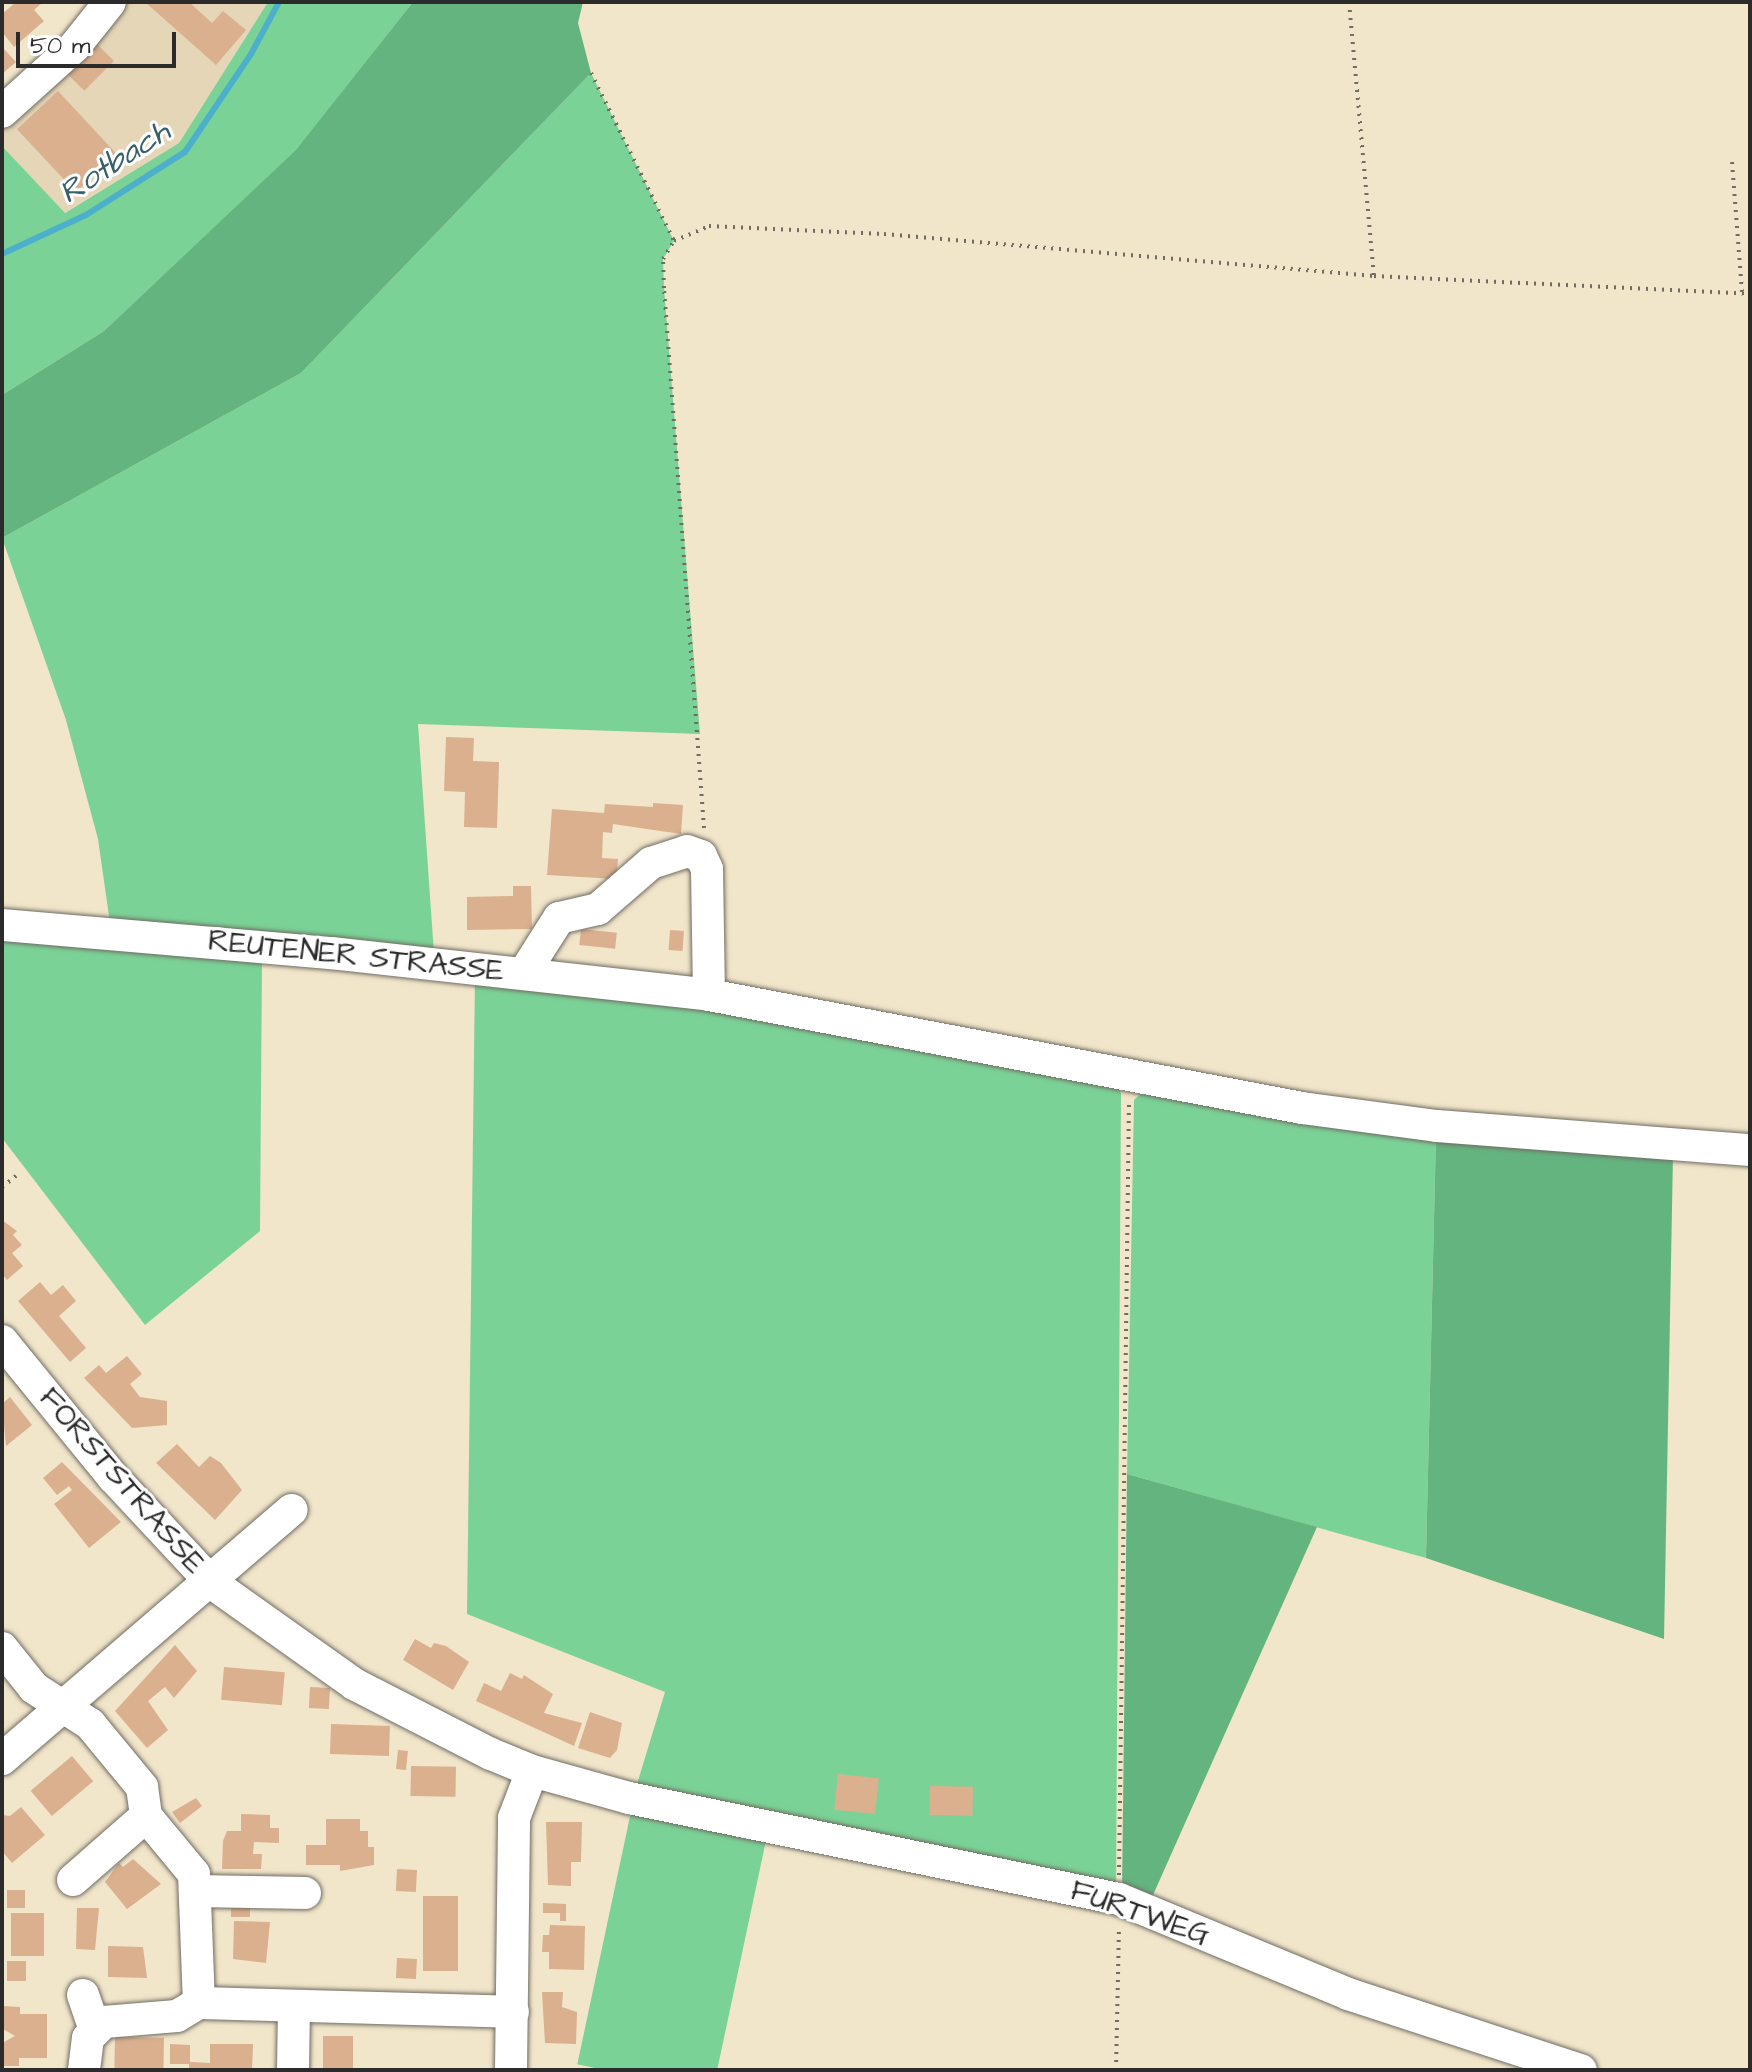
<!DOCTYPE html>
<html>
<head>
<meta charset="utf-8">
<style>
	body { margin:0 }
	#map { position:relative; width:1752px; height:2072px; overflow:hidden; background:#f1e5ca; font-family:"Architects Daughter",sans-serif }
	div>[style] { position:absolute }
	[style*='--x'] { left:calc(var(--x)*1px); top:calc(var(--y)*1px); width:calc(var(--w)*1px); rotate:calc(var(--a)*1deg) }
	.built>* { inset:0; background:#e5d6b7 }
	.green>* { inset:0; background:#7bd297; transform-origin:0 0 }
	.forest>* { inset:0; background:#64b480 }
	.stream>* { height:6px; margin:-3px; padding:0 3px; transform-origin:3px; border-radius:3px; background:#4cafcb }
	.building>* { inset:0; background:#dbb08f; transform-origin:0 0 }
	.path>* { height:4px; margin-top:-2px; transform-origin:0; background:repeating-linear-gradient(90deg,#706c63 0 2px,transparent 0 8px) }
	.roads { filter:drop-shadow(0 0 2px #706c63) drop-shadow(0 0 2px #706c63) }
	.minor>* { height:32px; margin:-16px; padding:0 16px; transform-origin:16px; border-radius:16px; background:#fff }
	span { translate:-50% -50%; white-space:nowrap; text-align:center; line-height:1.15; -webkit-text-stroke:6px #fff; paint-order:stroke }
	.street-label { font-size:30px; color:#2b2b2b }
	.water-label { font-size:32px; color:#38606b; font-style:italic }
	.frame { position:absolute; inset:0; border:4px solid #2b2b2b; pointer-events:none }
	.scale { position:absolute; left:16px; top:32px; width:160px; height:36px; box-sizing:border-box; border:4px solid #2b2b2b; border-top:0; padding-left:10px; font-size:24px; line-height:28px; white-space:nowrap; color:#2b2b2b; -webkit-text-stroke:6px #fff; paint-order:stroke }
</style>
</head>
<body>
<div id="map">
	<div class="built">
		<i style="clip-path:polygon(123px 2px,268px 2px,179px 143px,64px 213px,2px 146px,2px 125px)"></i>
	</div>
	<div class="green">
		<i style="clip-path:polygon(268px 2px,413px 2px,297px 150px,104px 331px,2px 395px,2px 146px,65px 213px,179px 143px)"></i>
		<i style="clip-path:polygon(591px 73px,674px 241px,663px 259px,664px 288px,700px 734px,418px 724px,434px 954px,110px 923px,98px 839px,66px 720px,2px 538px,301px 373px)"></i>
		<i style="clip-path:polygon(2px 935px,262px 957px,260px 1231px,145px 1325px,2px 1138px)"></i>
		<i style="clip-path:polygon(475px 976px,708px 1005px,1114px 1081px,1121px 1093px,1116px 1891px,634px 1794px,665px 1692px,467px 1614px)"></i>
		<i style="clip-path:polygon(1148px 1087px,1436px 1134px,1426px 1558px,1127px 1474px,1134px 1100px)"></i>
		<i style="left:632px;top:1807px;width:138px;height:263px;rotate:12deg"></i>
	</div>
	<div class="forest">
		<i style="clip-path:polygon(413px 2px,583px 2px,578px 23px,591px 73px,301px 373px,2px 538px,2px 395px,104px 331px,296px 150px)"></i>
		<i style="clip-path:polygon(1436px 1134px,1673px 1154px,1664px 1639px,1426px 1558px)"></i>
		<i style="clip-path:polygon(1127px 1474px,1317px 1527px,1149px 1904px,1122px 1892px)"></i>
	</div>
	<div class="stream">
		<i style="--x:2;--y:254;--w:93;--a:-24.9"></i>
		<i style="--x:86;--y:215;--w:117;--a:-32.5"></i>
		<i style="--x:185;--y:152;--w:118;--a:-56"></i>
		<i style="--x:251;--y:54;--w:59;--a:-61.7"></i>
	</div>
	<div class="building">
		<i style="clip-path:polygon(16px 2px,43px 2px,34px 10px,44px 21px,14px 47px,2px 32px,2px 14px)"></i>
		<i style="clip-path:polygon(145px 2px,189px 2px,212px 23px,223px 11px,246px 30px,216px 65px)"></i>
		<i style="left:97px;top:44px;width:24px;height:42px;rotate:45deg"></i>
		<i style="clip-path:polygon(4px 49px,16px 62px,2px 74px,2px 51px)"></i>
		<i style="left:58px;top:91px;width:86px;height:56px;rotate:47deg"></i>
		<i style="clip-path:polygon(446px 737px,474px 738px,473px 761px,499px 762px,497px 828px,464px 827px,465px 792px,444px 791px)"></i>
		<i style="clip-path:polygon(653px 803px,683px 805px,681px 834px,613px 824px,612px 833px,603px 832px,602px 858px,618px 859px,616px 879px,547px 875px,552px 809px,604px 813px,605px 804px,653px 807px)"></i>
		<i style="clip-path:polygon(513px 886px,531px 886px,532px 929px,467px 930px,467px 897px,513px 896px)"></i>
		<i style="left:581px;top:929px;width:36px;height:16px;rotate:6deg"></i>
		<i style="left:670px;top:930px;width:14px;height:20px;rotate:4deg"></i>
		<i style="clip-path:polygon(2px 1220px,17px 1231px,13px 1235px,22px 1245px,12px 1253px,23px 1266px,7px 1280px,2px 1274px)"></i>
		<i style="clip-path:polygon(40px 1282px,51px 1295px,63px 1285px,76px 1301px,59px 1316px,86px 1348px,70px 1362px,18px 1301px)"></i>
		<i style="clip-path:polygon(127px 1356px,142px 1374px,130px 1384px,140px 1397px,167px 1401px,167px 1425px,132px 1428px,84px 1378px,99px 1365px,106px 1373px)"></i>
		<i style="clip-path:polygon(10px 1397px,32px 1425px,6px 1446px,2px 1404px)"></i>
		<i style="clip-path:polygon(177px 1444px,199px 1467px,210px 1456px,221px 1463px,242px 1490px,215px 1520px,156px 1463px)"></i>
		<i style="clip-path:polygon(62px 1462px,121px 1522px,89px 1548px,54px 1504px,72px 1490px,69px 1486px,57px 1495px,43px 1478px)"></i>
		<i style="clip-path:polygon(415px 1639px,431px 1648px,434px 1643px,446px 1646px,469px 1662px,453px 1690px,403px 1660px)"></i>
		<i style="clip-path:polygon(175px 1645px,197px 1671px,174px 1698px,165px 1687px,148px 1701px,168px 1730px,147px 1748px,115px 1711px)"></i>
		<i style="left:224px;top:1667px;width:61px;height:33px;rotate:5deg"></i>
		<i style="clip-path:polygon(510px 1673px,522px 1679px,524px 1675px,553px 1694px,544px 1713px,582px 1723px,574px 1746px,476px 1701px,484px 1683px,501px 1691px)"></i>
		<i style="left:310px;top:1687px;width:20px;height:21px;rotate:3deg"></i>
		<i style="clip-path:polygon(590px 1712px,622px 1723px,617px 1750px,610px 1758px,578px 1748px)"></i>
		<i style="left:331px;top:1724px;width:59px;height:30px;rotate:2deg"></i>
		<i style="left:398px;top:1750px;width:10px;height:19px;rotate:6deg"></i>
		<i style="left:72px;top:1756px;width:33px;height:54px;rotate:50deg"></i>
		<i style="left:411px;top:1766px;width:45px;height:30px;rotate:1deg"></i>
		<i style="left:838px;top:1774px;width:41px;height:36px;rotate:6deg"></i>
		<i style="left:930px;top:1786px;width:43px;height:29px;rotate:1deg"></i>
		<i style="clip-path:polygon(196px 1798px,202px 1806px,180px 1823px,172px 1812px)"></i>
		<i style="clip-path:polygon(21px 1807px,45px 1835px,12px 1863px,2px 1851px,2px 1815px,10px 1816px)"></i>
		<i style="clip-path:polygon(241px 1814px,270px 1815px,270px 1828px,279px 1828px,279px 1843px,254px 1842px,253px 1854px,262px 1854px,261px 1869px,222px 1869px,223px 1841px,227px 1831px,241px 1831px)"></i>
		<i style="clip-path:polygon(326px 1819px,360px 1819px,360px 1831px,368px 1831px,368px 1847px,374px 1847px,374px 1865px,340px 1871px,340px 1865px,306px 1865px,306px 1845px,326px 1845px)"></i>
		<i style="clip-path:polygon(546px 1822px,582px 1822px,581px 1862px,571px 1862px,571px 1886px,548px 1885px)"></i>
		<i style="clip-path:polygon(133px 1859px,161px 1884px,127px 1909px,105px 1882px,119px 1863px,123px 1867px)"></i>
		<i style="left:397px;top:1869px;width:20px;height:22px;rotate:3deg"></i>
		<i style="left:7px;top:1890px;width:18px;height:18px"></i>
		<i style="left:423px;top:1896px;width:35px;height:75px"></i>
		<i style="left:231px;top:1897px;width:19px;height:20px"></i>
		<i style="clip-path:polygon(543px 1903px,566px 1904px,566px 1921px,560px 1921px,560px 1913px,543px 1913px)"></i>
		<i style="clip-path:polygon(77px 1908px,99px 1908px,95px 1950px,76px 1949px)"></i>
		<i style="left:11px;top:1913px;width:33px;height:43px"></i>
		<i style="clip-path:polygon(234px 1921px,270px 1922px,266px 1963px,233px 1959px)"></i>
		<i style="clip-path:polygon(550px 1925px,585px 1926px,584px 1970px,549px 1969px,549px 1952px,542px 1952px,543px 1935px,549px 1935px)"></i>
		<i style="clip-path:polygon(108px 1946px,143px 1947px,147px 1978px,108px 1977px)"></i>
		<i style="left:397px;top:1958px;width:20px;height:20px;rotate:3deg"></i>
		<i style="left:7px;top:1961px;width:19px;height:20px"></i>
		<i style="clip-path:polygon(542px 1992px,563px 1992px,562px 2007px,577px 2012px,576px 2044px,545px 2043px)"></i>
		<i style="clip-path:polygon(3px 2006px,20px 2007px,20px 2014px,47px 2014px,47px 2058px,19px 2058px,19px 2066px,4px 2066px,4px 2042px,15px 2036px,3px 2029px)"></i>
		<i style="left:323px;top:2036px;width:30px;height:34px"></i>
		<i style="left:115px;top:2037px;width:49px;height:33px;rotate:1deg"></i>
		<i style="clip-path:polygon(170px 2044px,190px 2045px,190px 2062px,210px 2063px,210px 2044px,253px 2044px,252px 2070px,189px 2070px,189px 2064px,170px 2064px)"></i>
	</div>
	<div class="path">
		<i style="--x:1349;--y:2;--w:275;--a:84.8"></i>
		<i style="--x:591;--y:73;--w:187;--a:63.7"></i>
		<i style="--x:1732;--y:162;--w:131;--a:85.6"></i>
		<i style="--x:704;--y:828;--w:541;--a:-94.24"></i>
		<i style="--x:664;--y:288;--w:29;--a:-92"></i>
		<i style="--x:663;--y:259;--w:21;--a:-59"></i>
		<i style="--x:674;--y:241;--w:38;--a:-23"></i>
		<i style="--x:709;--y:226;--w:175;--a:2.6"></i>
		<i style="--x:884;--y:234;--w:492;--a:4.9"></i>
		<i style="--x:1374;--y:276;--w:376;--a:2.7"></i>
		<i style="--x:2;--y:1187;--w:18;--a:-38"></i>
		<i style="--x:1119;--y:1875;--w:775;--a:-89.26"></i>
		<i style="--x:1116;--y:2070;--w:142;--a:-88.8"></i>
	</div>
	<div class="roads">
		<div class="minor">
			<i style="--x:2;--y:112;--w:98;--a:-42.1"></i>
			<i style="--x:75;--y:46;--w:56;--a:-51.5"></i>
			<i style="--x:2;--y:925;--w:330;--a:4.9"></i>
			<i style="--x:331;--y:953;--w:380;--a:6.3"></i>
			<i style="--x:709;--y:995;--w:604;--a:10.79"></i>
			<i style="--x:1302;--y:1108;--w:136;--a:7.6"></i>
			<i style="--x:1437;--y:1126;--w:314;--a:4.4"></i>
			<i style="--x:524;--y:973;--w:65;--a:-57.5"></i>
			<i style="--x:559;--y:918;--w:40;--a:-13"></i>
			<i style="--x:598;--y:909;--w:70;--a:-41"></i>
			<i style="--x:651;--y:863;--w:38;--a:-18"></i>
			<i style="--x:687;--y:851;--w:15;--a:20"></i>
			<i style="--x:701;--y:856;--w:14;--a:65"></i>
			<i style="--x:707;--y:869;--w:126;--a:89.1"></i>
			<i style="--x:2;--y:1341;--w:176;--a:50.8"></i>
			<i style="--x:113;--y:1477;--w:145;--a:47"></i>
			<i style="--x:212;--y:1583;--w:174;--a:35.4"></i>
			<i style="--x:354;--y:1684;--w:154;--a:27.1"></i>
			<i style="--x:491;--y:1754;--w:44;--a:22.5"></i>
			<i style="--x:532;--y:1771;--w:101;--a:15.6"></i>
			<i style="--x:629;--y:1798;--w:500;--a:11.65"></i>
			<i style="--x:1119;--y:1899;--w:248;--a:22.5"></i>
			<i style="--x:1348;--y:1994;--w:245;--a:18.1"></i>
			<i style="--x:2;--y:1648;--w:51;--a:51.3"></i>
			<i style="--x:34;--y:1688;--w:67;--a:32.7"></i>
			<i style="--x:90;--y:1724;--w:82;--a:50.5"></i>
			<i style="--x:142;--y:1787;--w:29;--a:82"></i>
			<i style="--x:146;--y:1816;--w:75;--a:50.4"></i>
			<i style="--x:194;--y:1874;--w:129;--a:87.8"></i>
			<i style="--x:2;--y:1759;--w:382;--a:-40.7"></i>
			<i style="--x:73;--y:1880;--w:97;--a:-41.2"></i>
			<i style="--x:198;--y:1891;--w:107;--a:1.1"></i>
			<i style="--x:83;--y:1995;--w:36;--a:71"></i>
			<i style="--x:84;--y:2070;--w:32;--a:-83"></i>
			<i style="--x:88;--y:2038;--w:23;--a:-45"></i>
			<i style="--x:104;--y:2022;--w:73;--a:-4.7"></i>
			<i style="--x:177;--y:2016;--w:26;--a:-31"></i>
			<i style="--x:199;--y:2003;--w:314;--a:1.6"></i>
			<i style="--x:293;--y:2070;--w:64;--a:-89.1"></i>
			<i style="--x:511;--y:2070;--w:252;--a:-89.3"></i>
			<i style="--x:514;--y:1818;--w:50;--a:-69"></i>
		</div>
	</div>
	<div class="street-label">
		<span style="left:356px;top:956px;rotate:6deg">REUTENER STRASSE</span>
		<span style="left:122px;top:1481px;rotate:49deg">FORSTSTRASSE</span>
		<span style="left:1140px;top:1913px;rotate:19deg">FURTWEG</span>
	</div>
	<div class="water-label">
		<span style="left:115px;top:163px;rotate:-33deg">Rotbach</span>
	</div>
	<div class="frame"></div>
	<div class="scale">50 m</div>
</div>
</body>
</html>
